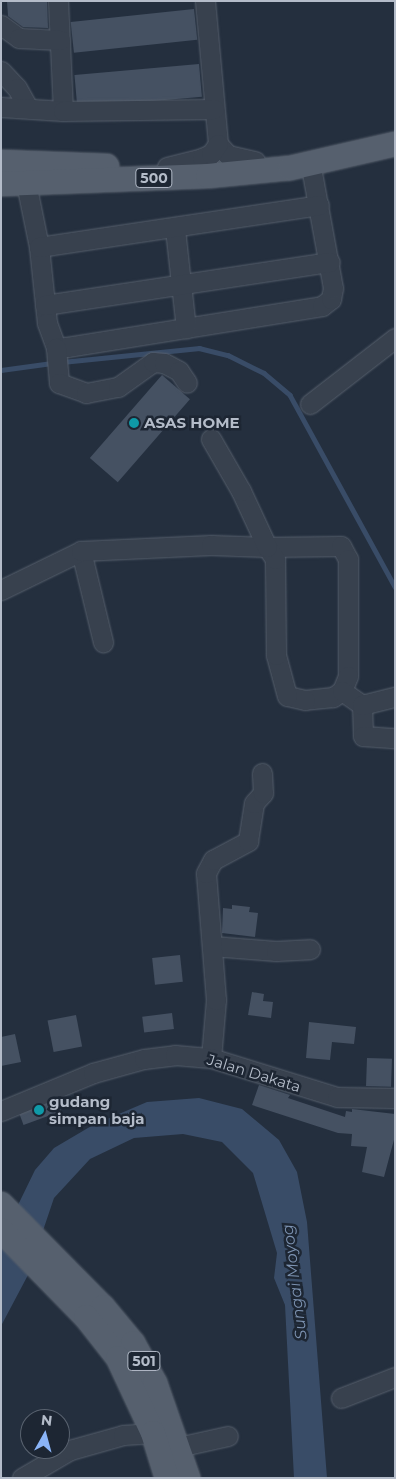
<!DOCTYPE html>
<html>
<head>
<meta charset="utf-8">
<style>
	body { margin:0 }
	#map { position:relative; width:396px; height:1479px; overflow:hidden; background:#242f3e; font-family:Montserrat,sans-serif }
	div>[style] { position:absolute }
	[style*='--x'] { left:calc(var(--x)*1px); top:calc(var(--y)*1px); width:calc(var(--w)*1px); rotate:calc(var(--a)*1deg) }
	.water>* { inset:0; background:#394c67 }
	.stream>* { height:4.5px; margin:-2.25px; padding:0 2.25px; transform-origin:2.25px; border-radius:2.25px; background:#394c67 }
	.building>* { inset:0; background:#455162; transform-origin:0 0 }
	.roads { filter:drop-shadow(0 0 1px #565f6c) drop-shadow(0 0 1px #565f6c) }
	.minor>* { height:19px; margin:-9.5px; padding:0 9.5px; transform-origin:9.5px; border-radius:9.5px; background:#38414e }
	.major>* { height:24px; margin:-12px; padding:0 12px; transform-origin:12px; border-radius:12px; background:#56606e }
	.dots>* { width:14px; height:14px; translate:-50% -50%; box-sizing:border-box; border:2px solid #1d2633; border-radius:50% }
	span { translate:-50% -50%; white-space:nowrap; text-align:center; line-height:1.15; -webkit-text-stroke:5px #1d2633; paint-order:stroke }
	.shield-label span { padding:1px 4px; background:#1d2633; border:1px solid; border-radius:4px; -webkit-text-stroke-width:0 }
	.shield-label { font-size:14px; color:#b4bcc9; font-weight:700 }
	.poi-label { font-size:15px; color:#b4bcc9; font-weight:700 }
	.left { translate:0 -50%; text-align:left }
	.street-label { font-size:15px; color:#b4bcc9 }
	.water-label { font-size:16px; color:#7c92b1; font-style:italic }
	.frame { position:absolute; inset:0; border:2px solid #b4bcc9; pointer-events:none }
	.north { position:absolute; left:20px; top:1409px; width:50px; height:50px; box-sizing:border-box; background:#1d2633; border:1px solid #59626f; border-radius:50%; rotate:7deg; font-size:14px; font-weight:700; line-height:20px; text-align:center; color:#b4bcc9 }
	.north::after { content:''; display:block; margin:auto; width:18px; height:22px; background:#8ab4f8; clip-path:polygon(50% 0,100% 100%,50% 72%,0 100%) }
</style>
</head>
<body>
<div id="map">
	<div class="water">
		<i style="clip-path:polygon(199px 1098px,242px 1109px,279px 1140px,297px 1172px,307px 1222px,327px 1478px,294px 1478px,285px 1305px,274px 1278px,277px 1253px,253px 1173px,222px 1142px,183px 1134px,134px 1138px,90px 1159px,54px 1198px,28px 1275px,1px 1326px,1px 1240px,35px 1170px,54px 1148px,93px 1125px,147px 1102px)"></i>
	</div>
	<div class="stream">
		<i style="--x:62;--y:362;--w:138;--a:-5.8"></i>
		<i style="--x:199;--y:348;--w:30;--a:14"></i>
		<i style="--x:228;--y:355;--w:40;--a:26.6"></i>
		<i style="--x:264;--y:373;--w:34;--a:40"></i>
		<i style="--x:290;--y:395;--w:219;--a:61.3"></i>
		<i style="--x:1;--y:370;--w:51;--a:-7.8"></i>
	</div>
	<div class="building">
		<i style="clip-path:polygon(7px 1px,47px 1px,48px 28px,23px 27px,8px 16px)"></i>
		<i style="left:194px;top:9px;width:31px;height:124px;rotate:84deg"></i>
		<i style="left:199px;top:64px;width:33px;height:125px;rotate:85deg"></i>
		<i style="left:162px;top:375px;width:37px;height:110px;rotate:41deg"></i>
		<i style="clip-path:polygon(232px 905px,250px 907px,249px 912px,258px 913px,255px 937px,222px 933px,223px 908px,232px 909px)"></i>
		<i style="left:180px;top:955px;width:27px;height:28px;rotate:84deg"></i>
		<i style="clip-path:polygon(252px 992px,264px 994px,263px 1001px,273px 1002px,271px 1018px,248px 1015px)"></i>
		<i style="left:172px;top:1013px;width:16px;height:30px;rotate:83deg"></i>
		<i style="left:76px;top:1015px;width:32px;height:29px;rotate:79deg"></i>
		<i style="clip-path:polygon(309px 1022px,356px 1027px,354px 1044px,332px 1042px,330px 1060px,306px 1058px)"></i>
		<i style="clip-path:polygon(15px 1034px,21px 1062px,1px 1066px,1px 1037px)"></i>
		<i style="left:367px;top:1058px;width:25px;height:28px;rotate:2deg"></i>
		<i style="clip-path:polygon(259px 1085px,290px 1095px,288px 1098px,345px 1117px,346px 1111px,352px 1112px,352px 1109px,395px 1114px,395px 1136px,384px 1177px,362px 1172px,367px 1147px,351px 1146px,352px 1134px,338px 1133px,252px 1105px)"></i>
		<i style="left:57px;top:1100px;width:12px;height:40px;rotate:70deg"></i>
	</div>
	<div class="roads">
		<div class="minor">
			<i style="--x:58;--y:1;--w:110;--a:87.4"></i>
			<i style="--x:205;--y:1;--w:144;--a:84.8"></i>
			<i style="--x:218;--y:144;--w:15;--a:48"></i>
			<i style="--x:228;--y:155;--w:28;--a:13"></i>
			<i style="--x:1;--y:25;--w:22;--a:36"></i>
			<i style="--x:19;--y:38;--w:41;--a:2.8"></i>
			<i style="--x:1;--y:71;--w:23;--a:47"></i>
			<i style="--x:17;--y:88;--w:23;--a:61"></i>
			<i style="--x:1;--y:107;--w:62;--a:3.7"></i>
			<i style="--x:63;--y:111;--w:151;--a:-0.8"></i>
			<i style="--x:167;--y:167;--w:36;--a:-14"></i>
			<i style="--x:202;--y:158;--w:10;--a:-24"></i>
			<i style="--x:211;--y:154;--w:12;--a:-55"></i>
			<i style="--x:26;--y:183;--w:65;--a:78.5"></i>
			<i style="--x:39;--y:247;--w:76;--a:84"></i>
			<i style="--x:47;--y:323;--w:27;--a:70"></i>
			<i style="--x:56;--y:348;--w:11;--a:-5"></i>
			<i style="--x:67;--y:347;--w:258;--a:-9.1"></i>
			<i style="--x:322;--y:306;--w:11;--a:-38"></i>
			<i style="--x:331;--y:299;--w:11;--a:-80"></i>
			<i style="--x:333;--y:288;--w:128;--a:-100.3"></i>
			<i style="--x:175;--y:229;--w:100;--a:83.7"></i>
			<i style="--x:39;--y:247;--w:283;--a:-8.5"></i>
			<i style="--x:45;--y:305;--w:288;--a:-8.6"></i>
			<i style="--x:56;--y:348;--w:35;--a:85"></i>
			<i style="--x:59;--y:383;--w:29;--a:20"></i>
			<i style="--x:86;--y:393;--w:33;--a:-11"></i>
			<i style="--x:118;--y:387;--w:43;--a:-35.5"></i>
			<i style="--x:153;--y:362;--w:11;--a:5"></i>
			<i style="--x:164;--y:363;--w:17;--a:28"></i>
			<i style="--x:179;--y:371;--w:14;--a:56"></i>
			<i style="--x:310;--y:404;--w:108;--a:-37.8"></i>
			<i style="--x:81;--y:551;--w:94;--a:76.4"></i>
			<i style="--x:1;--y:590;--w:89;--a:-26"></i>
			<i style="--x:81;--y:551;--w:130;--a:-2.6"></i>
			<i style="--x:211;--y:545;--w:56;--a:2"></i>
			<i style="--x:267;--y:547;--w:74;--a:-0.8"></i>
			<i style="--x:341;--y:546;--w:15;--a:62"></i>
			<i style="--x:348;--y:559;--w:117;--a:90"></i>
			<i style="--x:348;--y:676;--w:16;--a:112"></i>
			<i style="--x:342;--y:691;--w:11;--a:146"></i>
			<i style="--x:333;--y:697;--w:28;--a:174"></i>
			<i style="--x:305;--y:700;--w:18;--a:-167"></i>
			<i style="--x:287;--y:696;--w:42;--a:-105"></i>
			<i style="--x:276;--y:655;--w:96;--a:-90.6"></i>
			<i style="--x:275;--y:559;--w:14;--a:-124"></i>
			<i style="--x:267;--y:547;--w:62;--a:-114.9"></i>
			<i style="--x:241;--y:491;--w:60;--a:-120"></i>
			<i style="--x:342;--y:691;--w:24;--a:35"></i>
			<i style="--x:362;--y:705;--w:31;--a:88"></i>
			<i style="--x:363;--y:736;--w:32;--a:4"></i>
			<i style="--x:362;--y:705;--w:34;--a:-14"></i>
			<i style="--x:212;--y:946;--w:64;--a:4.5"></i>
			<i style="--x:276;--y:951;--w:34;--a:-3"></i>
			<i style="--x:211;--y:1058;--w:58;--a:-85.1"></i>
			<i style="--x:216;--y:1000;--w:127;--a:-94.5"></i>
			<i style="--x:206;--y:873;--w:15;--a:-62"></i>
			<i style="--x:213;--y:860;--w:40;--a:-28"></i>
			<i style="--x:248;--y:841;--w:38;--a:-81"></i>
			<i style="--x:254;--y:803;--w:13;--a:-48"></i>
			<i style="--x:263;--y:793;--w:20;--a:-93"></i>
			<i style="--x:1;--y:1111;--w:100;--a:-22.4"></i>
			<i style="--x:93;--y:1073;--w:53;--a:-15.4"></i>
			<i style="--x:144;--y:1059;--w:31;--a:-7"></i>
			<i style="--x:175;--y:1055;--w:36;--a:5"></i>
			<i style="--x:211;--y:1058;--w:132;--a:17.2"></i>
			<i style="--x:337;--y:1097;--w:58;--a:1"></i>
			<i style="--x:341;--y:1398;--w:58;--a:-21.3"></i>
			<i style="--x:178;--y:1447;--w:51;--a:-12.4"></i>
			<i style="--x:22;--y:1478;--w:56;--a:-30.3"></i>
			<i style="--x:70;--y:1450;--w:55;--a:-15.8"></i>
			<i style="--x:123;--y:1435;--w:30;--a:-4"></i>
		</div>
		<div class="major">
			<i style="--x:1;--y:162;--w:106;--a:2.2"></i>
			<i style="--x:1;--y:184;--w:207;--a:-2.2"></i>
			<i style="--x:208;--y:176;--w:82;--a:-5.6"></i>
			<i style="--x:290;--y:168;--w:108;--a:-12.9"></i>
			<i style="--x:1;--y:1204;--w:145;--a:45.3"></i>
			<i style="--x:103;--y:1307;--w:47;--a:50.2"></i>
			<i style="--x:133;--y:1343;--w:46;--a:61.2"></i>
			<i style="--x:155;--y:1383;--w:101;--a:70.8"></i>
			<i style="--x:1;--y:1230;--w:122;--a:45.7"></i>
			<i style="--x:86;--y:1317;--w:52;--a:52"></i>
			<i style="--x:118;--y:1358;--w:83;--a:65"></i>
			<i style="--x:153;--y:1433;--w:47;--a:72.7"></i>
		</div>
	</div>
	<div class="dots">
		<i style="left:134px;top:423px;background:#0f9aa8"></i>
		<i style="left:39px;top:1110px;background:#0f9aa8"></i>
	</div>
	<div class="shield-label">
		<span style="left:154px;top:178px">500</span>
		<span style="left:144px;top:1361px">501</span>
	</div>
	<div class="poi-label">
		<span class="left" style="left:144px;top:423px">ASAS HOME</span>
		<span class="left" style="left:49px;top:1110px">gudang<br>simpan baja</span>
	</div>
	<div class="street-label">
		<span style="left:254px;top:1073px;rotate:17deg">Jalan Dakata</span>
	</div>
	<div class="water-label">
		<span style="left:295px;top:1282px;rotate:-97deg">Sungai Moyog</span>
	</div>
	<div class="frame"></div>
	<div class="north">N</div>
</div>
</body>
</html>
